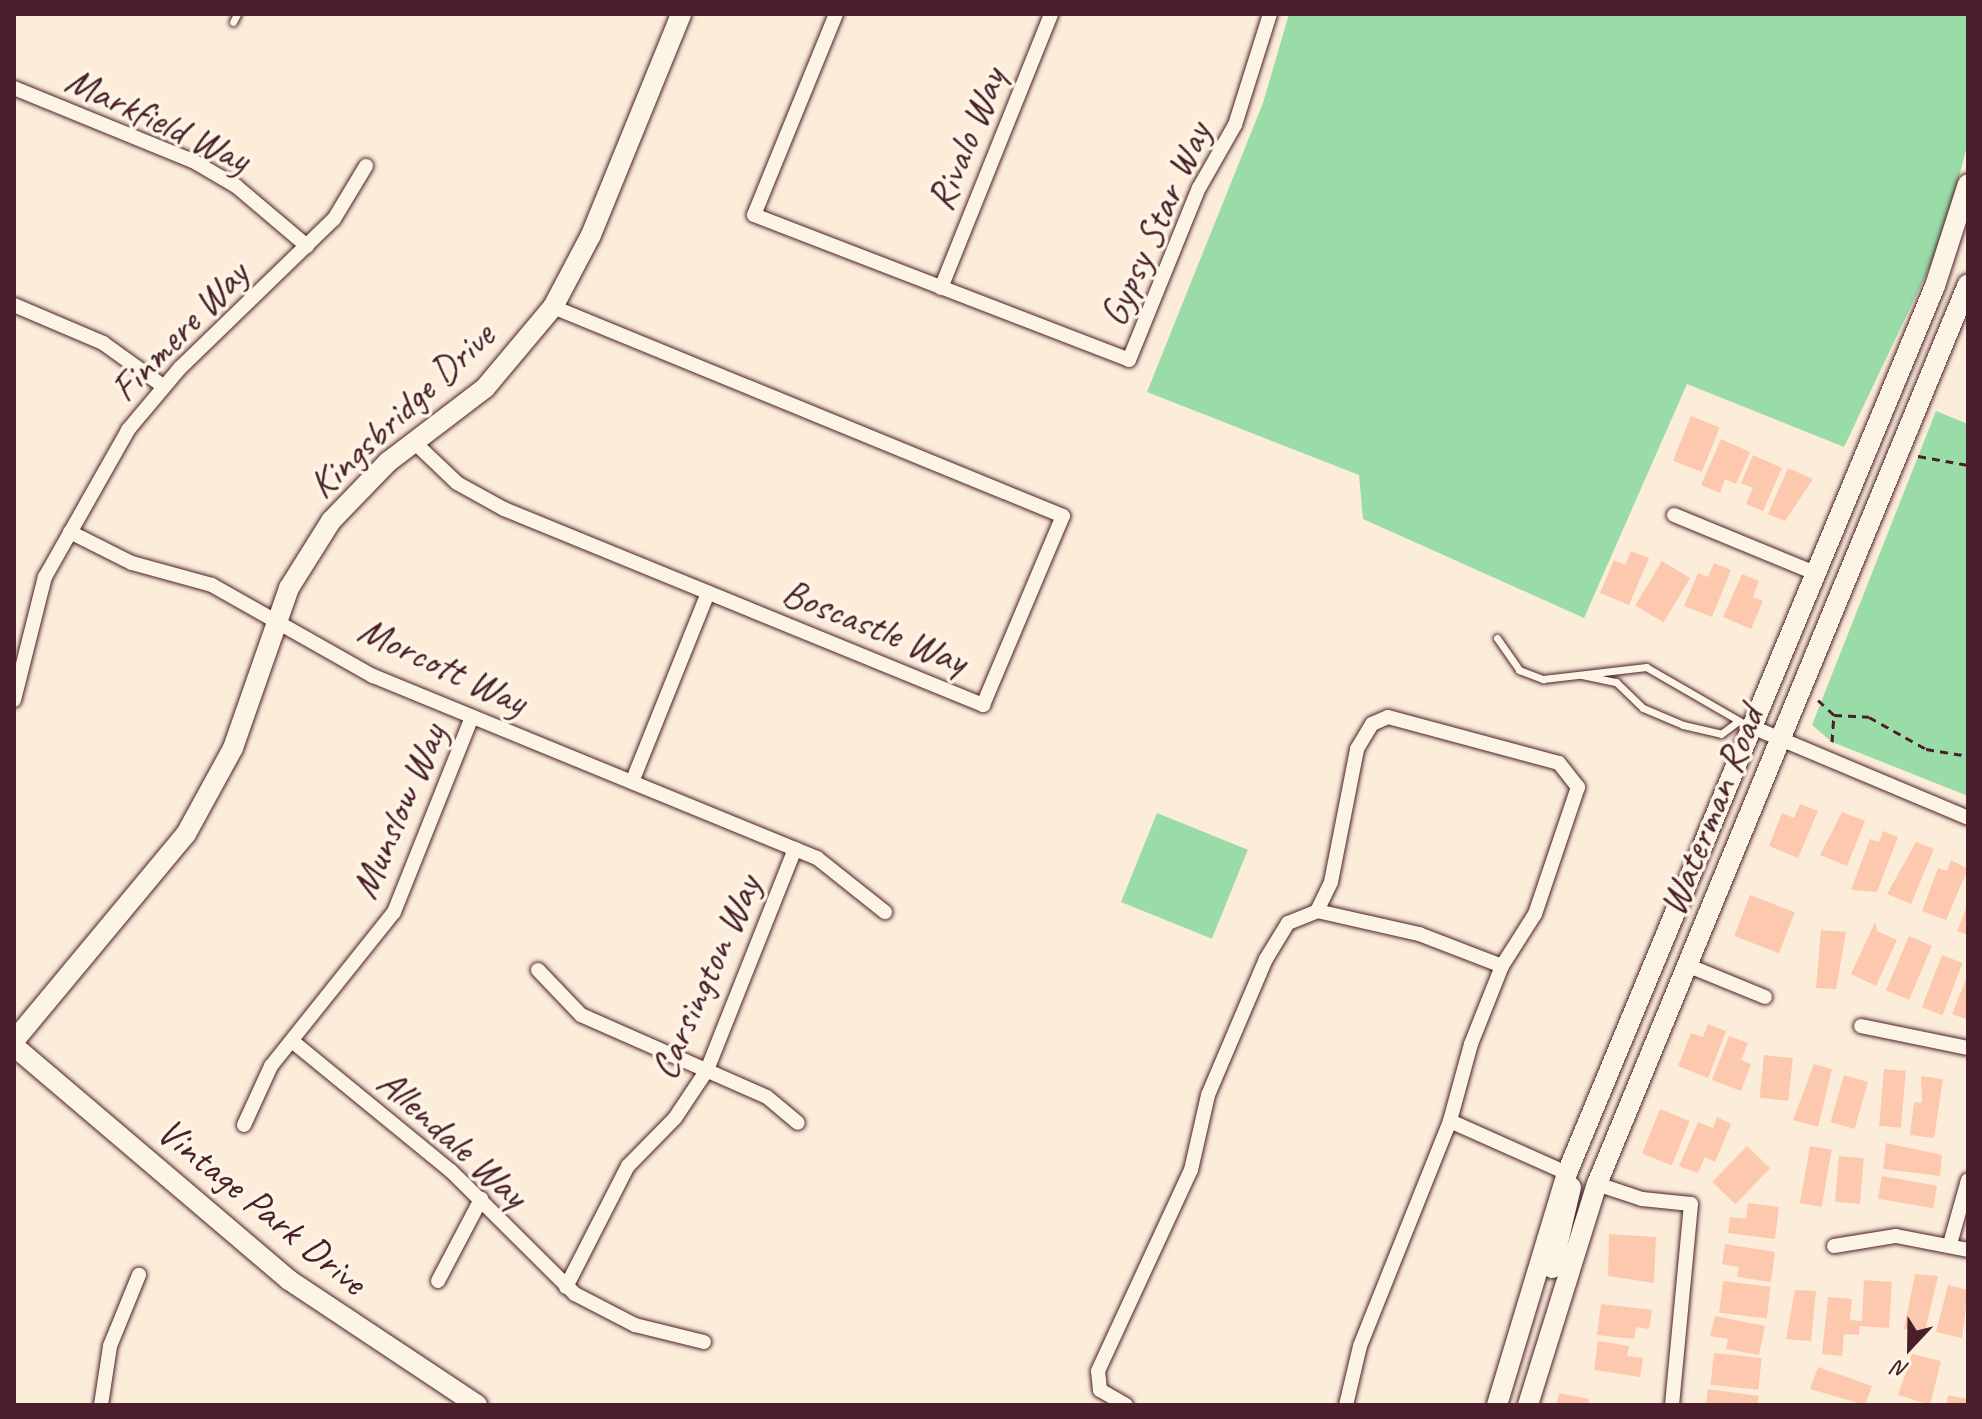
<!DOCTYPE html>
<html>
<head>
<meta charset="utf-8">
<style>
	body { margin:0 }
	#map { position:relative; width:1982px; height:1419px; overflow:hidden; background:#fcecda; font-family:Caveat,sans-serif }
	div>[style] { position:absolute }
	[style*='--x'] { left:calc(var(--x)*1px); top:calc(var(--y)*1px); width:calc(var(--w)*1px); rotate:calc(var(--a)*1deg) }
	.green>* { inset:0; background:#99dca7; transform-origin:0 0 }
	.building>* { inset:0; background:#fdc9ae; transform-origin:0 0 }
	.path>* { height:3px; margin-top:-1.5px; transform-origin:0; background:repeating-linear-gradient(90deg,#4a1f2b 0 8px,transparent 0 14px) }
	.roads { filter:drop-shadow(0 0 2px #4a1f2b) drop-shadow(0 0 2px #4a1f2b) }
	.lane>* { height:7px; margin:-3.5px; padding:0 3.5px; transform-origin:3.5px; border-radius:3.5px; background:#fcf5e5 }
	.street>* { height:14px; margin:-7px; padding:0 7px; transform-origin:7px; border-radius:7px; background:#fcf5e5 }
	.secondary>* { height:20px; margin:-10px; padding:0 10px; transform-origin:10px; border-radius:10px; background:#fcf5e5 }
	span { translate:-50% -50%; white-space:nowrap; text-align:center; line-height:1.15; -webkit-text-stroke:7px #fcf5e5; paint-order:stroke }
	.street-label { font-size:40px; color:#4a1f2b }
	.frame { position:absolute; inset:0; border:16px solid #4a1f2b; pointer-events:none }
	.north { position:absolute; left:1870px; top:1307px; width:80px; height:80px; -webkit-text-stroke:6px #fcf5e5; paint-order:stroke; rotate:202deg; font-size:22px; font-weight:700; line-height:32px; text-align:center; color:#4a1f2b }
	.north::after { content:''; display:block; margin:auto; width:28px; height:36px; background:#4a1f2b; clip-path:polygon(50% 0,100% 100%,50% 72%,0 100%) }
</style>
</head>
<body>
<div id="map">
	<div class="green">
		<i style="clip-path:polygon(1289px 14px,1968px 14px,1968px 142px,1943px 239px,1844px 447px,1687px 384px,1584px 618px,1363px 519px,1359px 475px,1147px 392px,1263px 103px)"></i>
		<i style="clip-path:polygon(1936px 411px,1968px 424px,1968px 796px,1832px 742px,1812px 725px)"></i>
		<i style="left:1157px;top:813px;width:98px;height:96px;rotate:22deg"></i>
	</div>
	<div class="building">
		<i style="left:1691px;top:416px;width:31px;height:48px;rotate:22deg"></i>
		<i style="clip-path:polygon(1721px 439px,1750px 452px,1736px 484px,1725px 479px,1720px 493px,1701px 485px)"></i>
		<i style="clip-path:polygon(1753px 455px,1782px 468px,1763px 511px,1746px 504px,1753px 488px,1741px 483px)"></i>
		<i style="clip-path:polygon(1788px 468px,1813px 479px,1785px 521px,1768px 514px)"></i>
		<i style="clip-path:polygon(1631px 551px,1649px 558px,1629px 605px,1600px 593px,1614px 560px,1625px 565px)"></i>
		<i style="left:1662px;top:561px;width:33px;height:52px;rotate:31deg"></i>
		<i style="clip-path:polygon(1714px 563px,1731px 570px,1712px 617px,1684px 606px,1698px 573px,1708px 577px)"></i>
		<i style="clip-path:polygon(1742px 574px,1759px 581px,1753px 597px,1763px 601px,1751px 629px,1723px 617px)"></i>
		<i style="clip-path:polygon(1800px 804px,1818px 811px,1798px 858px,1769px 846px,1782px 813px,1794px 818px)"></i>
		<i style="clip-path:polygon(1842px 812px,1865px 821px,1847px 866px,1820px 855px)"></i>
		<i style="clip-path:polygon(1883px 831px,1898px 837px,1877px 892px,1851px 890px,1870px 839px,1879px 842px)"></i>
		<i style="clip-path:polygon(1916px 842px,1934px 849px,1911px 904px,1887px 894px)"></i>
		<i style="clip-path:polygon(1951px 860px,1968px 869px,1946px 920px,1922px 911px,1938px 868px,1947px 871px)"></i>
		<i style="left:1750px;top:895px;width:48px;height:44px;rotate:21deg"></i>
		<i style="clip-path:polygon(1968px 904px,1968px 935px,1957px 931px)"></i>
		<i style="clip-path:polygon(1875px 922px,1877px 931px,1897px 940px,1876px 986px,1851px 974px)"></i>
		<i style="clip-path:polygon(1821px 930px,1846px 932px,1836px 989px,1816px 988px)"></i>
		<i style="left:1909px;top:936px;width:25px;height:59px;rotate:23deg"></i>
		<i style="left:1942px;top:955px;width:22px;height:56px;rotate:21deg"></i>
		<i style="clip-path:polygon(1968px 974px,1968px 1020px,1952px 1014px)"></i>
		<i style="clip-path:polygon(1708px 1024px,1726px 1031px,1708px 1078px,1678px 1066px,1691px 1033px,1703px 1037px)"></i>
		<i style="clip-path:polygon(1729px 1036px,1748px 1043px,1741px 1060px,1751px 1064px,1741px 1091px,1712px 1080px)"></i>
		<i style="left:1764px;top:1055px;width:29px;height:43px;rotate:6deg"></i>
		<i style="clip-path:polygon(1814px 1064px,1832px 1069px,1818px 1127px,1793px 1120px)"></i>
		<i style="left:1884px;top:1069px;width:22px;height:57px;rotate:5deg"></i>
		<i style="left:1844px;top:1075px;width:25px;height:49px;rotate:16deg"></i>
		<i style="clip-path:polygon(1921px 1076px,1943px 1079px,1934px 1138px,1910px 1135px,1914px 1102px,1922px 1103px)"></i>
		<i style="left:1660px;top:1109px;width:32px;height:48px;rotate:22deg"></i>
		<i style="clip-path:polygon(1717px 1117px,1731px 1124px,1715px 1162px,1705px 1157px,1698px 1173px,1679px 1166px,1698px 1122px,1713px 1128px)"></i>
		<i style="clip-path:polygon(1886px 1143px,1942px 1155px,1940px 1176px,1883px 1169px)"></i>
		<i style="left:1747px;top:1146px;width:32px;height:50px;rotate:44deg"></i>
		<i style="left:1810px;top:1146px;width:22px;height:58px;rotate:10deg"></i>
		<i style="left:1839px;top:1156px;width:25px;height:46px;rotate:5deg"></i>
		<i style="left:1882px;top:1176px;width:56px;height:23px;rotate:10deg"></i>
		<i style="clip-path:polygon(1748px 1203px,1779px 1207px,1775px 1239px,1728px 1233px,1730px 1217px,1746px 1219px)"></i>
		<i style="clip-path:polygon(1609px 1234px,1656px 1237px,1654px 1283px,1608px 1276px)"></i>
		<i style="clip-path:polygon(1725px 1244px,1775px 1252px,1771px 1282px,1737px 1277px,1739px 1267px,1722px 1264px)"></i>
		<i style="clip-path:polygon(1915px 1274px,1938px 1276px,1925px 1331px,1904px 1329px)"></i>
		<i style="clip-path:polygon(1864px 1280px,1892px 1282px,1889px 1328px,1860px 1326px,1859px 1335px,1844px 1334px,1842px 1356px,1822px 1354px,1828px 1297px,1852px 1299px,1850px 1320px,1862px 1321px)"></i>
		<i style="left:1723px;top:1281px;width:48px;height:32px;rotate:7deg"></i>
		<i style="clip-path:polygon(1948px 1285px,1968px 1290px,1962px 1338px,1936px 1332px)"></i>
		<i style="clip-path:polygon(1795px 1290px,1816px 1291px,1811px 1341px,1786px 1339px)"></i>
		<i style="clip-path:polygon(1601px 1304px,1652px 1310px,1649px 1329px,1636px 1327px,1634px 1339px,1597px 1335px)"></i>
		<i style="clip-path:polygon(1715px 1316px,1765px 1326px,1759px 1355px,1726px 1349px,1728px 1339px,1710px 1336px)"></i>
		<i style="clip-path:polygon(1598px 1341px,1629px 1346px,1627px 1356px,1643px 1358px,1640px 1377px,1594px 1370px)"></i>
		<i style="left:1714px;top:1353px;width:48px;height:32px;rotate:6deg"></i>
		<i style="clip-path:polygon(1912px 1354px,1941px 1361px,1930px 1405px,1898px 1395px)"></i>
		<i style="clip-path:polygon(1818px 1367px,1872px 1386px,1865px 1405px,1810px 1389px)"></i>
		<i style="clip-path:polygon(1708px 1389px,1759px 1396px,1757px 1405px,1706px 1405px)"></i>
		<i style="clip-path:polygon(1559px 1393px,1589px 1399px,1588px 1405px,1556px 1405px)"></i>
		<i style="clip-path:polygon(1948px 1395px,1968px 1399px,1968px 1405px,1946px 1405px)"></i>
	</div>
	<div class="path">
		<i style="--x:1918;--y:456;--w:51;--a:10.2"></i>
		<i style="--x:1818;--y:700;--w:22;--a:43"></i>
		<i style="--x:1834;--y:715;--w:35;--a:3"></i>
		<i style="--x:1869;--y:717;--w:65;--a:29.3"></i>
		<i style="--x:1926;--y:749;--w:43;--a:9.5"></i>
		<i style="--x:1832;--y:742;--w:27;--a:-86"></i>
	</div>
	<div class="roads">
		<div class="lane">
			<i style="--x:233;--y:22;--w:9;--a:-63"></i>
			<i style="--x:1497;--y:638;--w:39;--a:55"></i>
			<i style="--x:1519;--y:670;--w:26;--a:21"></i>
			<i style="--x:1543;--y:679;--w:104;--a:-6.6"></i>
			<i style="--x:1646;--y:667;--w:120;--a:30"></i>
			<i style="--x:1582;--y:675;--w:35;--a:12"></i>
			<i style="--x:1616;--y:682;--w:37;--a:44"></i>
			<i style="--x:1643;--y:708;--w:43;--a:23"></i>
			<i style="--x:1683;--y:725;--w:39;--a:13"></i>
			<i style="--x:1721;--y:734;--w:20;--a:-37"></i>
		</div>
		<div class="street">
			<i style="--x:836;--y:14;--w:217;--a:112.2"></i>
			<i style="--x:754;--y:215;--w:402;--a:21.1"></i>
			<i style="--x:1129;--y:360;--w:186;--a:-67.9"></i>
			<i style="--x:1199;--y:188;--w:73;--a:-60.3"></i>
			<i style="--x:1235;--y:125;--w:116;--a:-72.5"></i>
			<i style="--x:14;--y:88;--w:193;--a:22.2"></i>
			<i style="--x:193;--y:161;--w:50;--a:30.2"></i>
			<i style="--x:236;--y:186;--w:93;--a:40.2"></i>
			<i style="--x:941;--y:288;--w:295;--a:-68.1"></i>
			<i style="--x:14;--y:305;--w:97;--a:23.1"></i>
			<i style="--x:103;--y:343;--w:74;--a:35.6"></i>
			<i style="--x:414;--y:442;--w:59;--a:43.6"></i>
			<i style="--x:457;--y:483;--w:54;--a:29"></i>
			<i style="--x:504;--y:509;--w:518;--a:22.25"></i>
			<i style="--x:983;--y:705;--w:205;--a:-67.1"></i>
			<i style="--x:1063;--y:516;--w:551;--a:-157.72"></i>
			<i style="--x:1674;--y:515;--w:152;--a:22.4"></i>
			<i style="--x:70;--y:532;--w:69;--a:26.6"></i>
			<i style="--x:132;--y:563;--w:83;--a:15.4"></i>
			<i style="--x:212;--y:585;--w:185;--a:29.5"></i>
			<i style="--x:373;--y:676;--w:480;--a:22.3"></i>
			<i style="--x:817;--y:858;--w:87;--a:38.5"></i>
			<i style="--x:14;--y:700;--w:127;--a:-75.9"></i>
			<i style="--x:45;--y:577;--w:169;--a:-60.5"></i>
			<i style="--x:128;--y:430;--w:81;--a:-50"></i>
			<i style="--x:180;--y:368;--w:214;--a:-44.1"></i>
			<i style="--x:334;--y:219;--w:62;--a:-58.9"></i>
			<i style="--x:1752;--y:727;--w:234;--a:22.8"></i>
			<i style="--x:632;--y:782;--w:204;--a:-68.1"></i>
			<i style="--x:1317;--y:911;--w:105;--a:12.7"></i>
			<i style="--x:1419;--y:934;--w:89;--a:21.1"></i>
			<i style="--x:1689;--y:966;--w:82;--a:22.2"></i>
			<i style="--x:538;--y:970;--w:62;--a:46.3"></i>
			<i style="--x:581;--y:1015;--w:203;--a:23.8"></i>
			<i style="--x:767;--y:1097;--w:40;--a:40"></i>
			<i style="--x:1861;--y:1026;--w:109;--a:11.6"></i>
			<i style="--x:292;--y:1041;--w:205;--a:39.3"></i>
			<i style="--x:451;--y:1171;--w:175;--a:44.8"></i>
			<i style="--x:575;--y:1294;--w:68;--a:27.3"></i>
			<i style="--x:635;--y:1325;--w:71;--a:13.8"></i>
			<i style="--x:1450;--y:1121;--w:128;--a:24"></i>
			<i style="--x:244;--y:1125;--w:65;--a:-65.4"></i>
			<i style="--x:271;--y:1066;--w:197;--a:-51.4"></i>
			<i style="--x:394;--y:912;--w:210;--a:-68.2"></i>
			<i style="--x:1597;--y:1184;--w:47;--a:18.4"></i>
			<i style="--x:1642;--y:1199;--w:49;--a:5.8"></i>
			<i style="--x:1691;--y:1204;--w:202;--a:95.4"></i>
			<i style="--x:1950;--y:1244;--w:66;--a:-74.3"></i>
			<i style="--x:1834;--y:1246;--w:63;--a:-9.2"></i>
			<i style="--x:1896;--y:1236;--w:73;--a:11"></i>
			<i style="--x:438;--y:1281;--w:93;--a:-62.3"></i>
			<i style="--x:566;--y:1287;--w:136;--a:-62.9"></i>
			<i style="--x:628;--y:1166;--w:67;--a:-45.6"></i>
			<i style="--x:675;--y:1118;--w:58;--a:-56.3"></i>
			<i style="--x:707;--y:1070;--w:238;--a:-68.3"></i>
			<i style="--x:101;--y:1405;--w:60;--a:-81.3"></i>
			<i style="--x:110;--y:1346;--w:77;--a:-67.8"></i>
			<i style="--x:1126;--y:1405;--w:30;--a:-150"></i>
			<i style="--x:1100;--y:1390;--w:19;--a:-96"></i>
			<i style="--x:1098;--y:1371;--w:221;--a:-65.2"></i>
			<i style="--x:1191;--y:1170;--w:77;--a:-77.2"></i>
			<i style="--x:1208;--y:1095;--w:148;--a:-66.9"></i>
			<i style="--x:1266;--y:959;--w:42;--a:-58.6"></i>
			<i style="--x:1288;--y:923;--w:31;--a:-22"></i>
			<i style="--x:1317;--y:911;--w:32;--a:-64"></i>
			<i style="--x:1331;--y:882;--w:136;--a:-78.9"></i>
			<i style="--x:1357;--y:749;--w:29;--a:-59"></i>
			<i style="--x:1372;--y:724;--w:17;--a:-24"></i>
			<i style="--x:1388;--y:717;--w:177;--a:15.1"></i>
			<i style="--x:1559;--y:763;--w:31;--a:52"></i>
			<i style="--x:1578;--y:787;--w:134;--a:108.7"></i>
			<i style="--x:1535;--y:914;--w:62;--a:122.4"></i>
			<i style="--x:1502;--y:966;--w:84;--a:111.7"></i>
			<i style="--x:1471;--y:1044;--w:80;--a:105.3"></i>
			<i style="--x:1450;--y:1121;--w:242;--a:111.8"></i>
			<i style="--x:1360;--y:1346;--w:61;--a:103.3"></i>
		</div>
		<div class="secondary">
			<i style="--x:14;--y:1041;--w:269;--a:-50.3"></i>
			<i style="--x:186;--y:834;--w:98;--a:-61.3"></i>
			<i style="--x:233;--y:748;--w:170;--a:-70.7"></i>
			<i style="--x:289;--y:588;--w:79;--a:-57.9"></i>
			<i style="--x:331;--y:521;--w:82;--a:-46"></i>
			<i style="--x:388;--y:462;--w:122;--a:-37.3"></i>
			<i style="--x:485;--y:388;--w:106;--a:-50"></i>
			<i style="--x:553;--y:307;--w:81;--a:-62.2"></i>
			<i style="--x:591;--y:235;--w:239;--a:-67.8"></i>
			<i style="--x:14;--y:1046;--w:361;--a:40.4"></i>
			<i style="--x:289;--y:1280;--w:226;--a:33.6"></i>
			<i style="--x:1552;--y:1268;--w:83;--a:-76.8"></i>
			<i style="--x:1497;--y:1405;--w:242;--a:-73.2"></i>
			<i style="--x:1567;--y:1173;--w:960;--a:-67.47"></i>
			<i style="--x:1935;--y:286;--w:107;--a:-72.1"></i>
			<i style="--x:1528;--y:1405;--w:232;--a:-72.7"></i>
			<i style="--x:1597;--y:1184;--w:973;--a:-67.6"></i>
		</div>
	</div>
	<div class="street-label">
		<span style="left:158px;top:119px;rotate:25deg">Markfield Way</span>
		<span style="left:966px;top:139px;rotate:-68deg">Rivalo Way</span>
		<span style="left:1155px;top:224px;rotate:-66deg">Gypsy Star Way</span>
		<span style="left:179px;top:331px;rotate:-46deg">Finmere Way</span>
		<span style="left:401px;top:410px;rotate:-43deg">Kingsbridge Drive</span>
		<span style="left:875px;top:626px;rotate:22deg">Boscastle Way</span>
		<span style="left:443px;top:665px;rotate:25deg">Morcott Way</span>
		<span style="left:398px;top:811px;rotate:-67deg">Munslow Way</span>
		<span style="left:1711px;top:811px;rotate:-68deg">Waterman Road</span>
		<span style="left:705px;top:977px;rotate:-66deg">Carsington Way</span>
		<span style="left:453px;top:1138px;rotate:42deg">Allendale Way</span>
		<span style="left:262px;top:1206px;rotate:39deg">Vintage Park Drive</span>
	</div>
	<div class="frame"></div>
	<div class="north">N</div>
</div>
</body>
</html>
